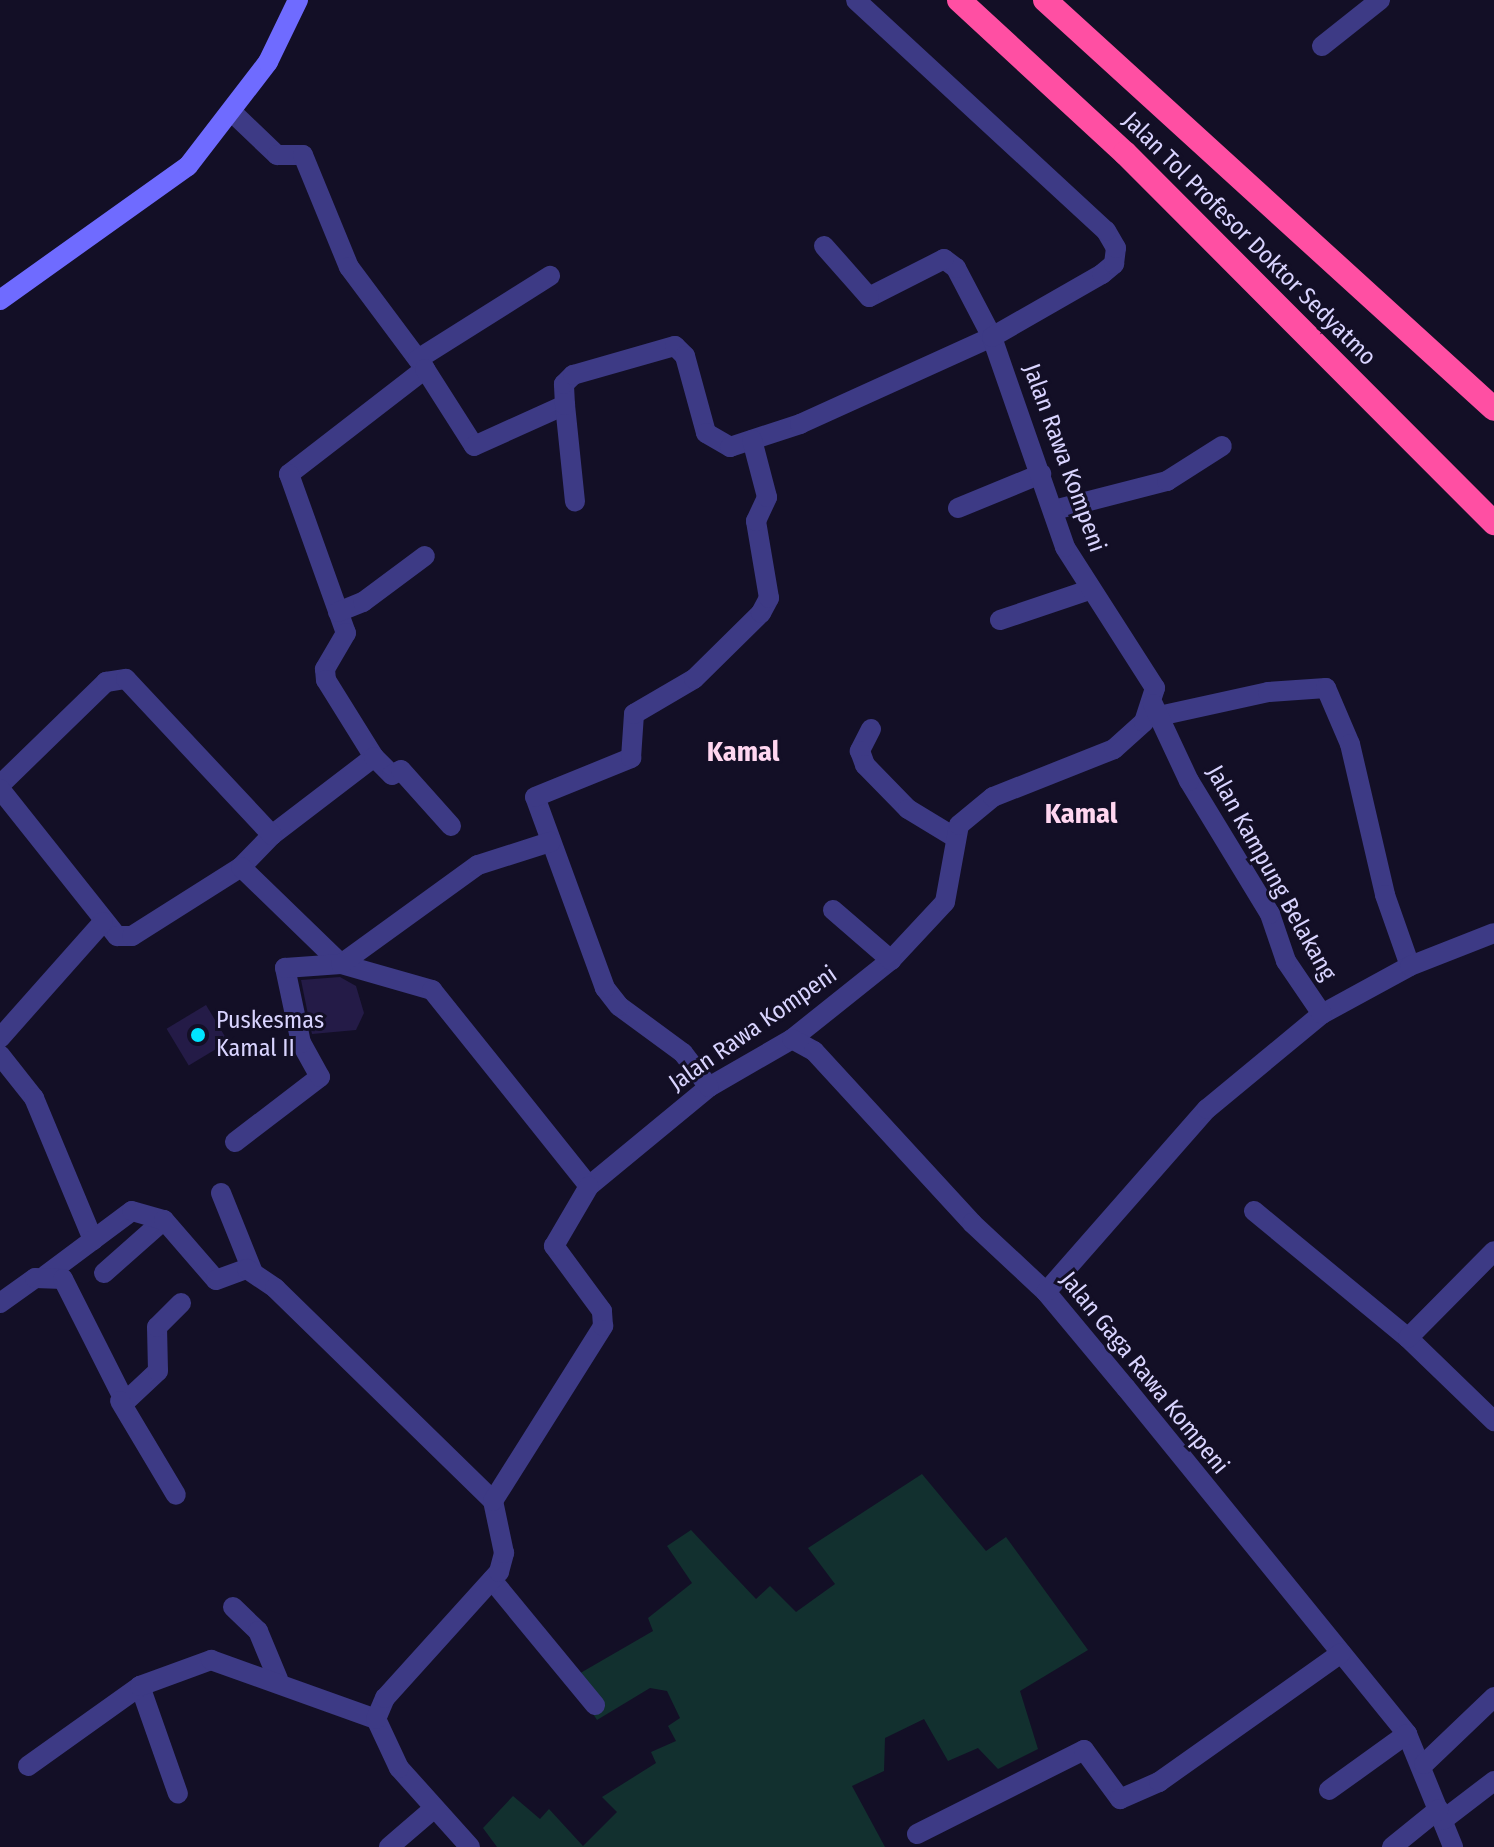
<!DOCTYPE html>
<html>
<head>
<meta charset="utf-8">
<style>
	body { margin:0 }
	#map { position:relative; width:1494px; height:1847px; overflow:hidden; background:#130f26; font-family:"Fira Sans Condensed",sans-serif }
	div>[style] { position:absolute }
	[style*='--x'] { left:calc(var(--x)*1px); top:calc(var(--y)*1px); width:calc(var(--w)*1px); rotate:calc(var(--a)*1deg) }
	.green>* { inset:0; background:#12302f }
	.building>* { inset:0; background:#241b47; transform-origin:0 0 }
	.street>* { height:20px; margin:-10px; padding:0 10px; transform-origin:10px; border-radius:10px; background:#3d3a85 }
	.secondary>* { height:20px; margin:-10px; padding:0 10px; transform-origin:10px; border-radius:10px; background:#6f6bff }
	.highway>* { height:24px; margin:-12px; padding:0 12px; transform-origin:12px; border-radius:12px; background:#ff4fa3 }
	.dots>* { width:22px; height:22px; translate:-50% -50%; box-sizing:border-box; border:4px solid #130f26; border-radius:50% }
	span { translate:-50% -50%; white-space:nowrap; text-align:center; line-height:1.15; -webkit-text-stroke:6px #130f26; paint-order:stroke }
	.street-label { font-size:24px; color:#d9d4ff }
	.poi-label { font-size:24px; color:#d9d4ff }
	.left { translate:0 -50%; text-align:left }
	.quarter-label { font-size:28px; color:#ffd6f0; font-weight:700 }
</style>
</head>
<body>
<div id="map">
	<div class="green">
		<i style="clip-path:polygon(922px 1474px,986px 1551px,1006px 1537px,1088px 1650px,1020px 1691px,1038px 1749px,998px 1769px,978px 1748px,948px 1761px,924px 1719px,885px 1738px,884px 1771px,852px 1786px,885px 1847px,497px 1847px,483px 1828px,513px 1796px,540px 1819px,549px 1809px,583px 1846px,617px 1812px,602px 1797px,656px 1763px,651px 1752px,676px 1741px,668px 1726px,680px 1718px,667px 1691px,650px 1688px,597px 1720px,570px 1679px,653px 1631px,648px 1618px,692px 1583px,667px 1546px,691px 1530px,756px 1599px,770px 1586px,796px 1612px,835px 1584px,808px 1548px)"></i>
	</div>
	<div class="building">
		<i style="clip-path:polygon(340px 977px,356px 986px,364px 1013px,356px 1030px,312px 1034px,301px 980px)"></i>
		<i style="left:206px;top:1005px;width:43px;height:46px;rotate:59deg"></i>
	</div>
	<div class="street">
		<i style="--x:1322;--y:46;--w:74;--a:-38.4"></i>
		<i style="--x:233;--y:113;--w:61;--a:43.7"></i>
		<i style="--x:277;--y:155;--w:26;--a:0"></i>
		<i style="--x:303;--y:155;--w:121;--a:67.7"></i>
		<i style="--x:349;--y:267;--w:127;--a:53.3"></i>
		<i style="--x:425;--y:369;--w:172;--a:142.3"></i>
		<i style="--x:289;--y:474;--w:169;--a:70.3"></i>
		<i style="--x:346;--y:633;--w:42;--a:120.3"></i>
		<i style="--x:325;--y:669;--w:11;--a:85"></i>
		<i style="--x:326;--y:680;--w:91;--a:58.1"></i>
		<i style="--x:374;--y:757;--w:128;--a:142.6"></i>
		<i style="--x:272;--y:835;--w:45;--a:134.1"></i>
		<i style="--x:418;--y:359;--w:156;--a:-32.2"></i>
		<i style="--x:425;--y:369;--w:91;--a:57.5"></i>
		<i style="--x:474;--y:446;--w:100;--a:-24.3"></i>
		<i style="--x:565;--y:405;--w:97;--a:84.1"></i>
		<i style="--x:565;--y:405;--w:21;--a:-93"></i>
		<i style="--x:564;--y:384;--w:13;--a:-45"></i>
		<i style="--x:573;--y:375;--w:106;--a:-15.9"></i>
		<i style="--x:675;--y:346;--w:14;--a:45"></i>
		<i style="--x:685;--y:356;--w:80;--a:74.7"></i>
		<i style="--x:706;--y:433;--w:28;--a:30"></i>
		<i style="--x:730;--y:447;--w:74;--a:-18.2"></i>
		<i style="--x:800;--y:424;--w:211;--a:-24.4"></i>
		<i style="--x:992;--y:337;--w:78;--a:-117.6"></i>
		<i style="--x:956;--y:268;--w:15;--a:-143"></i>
		<i style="--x:944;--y:259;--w:84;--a:153.1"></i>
		<i style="--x:869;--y:297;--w:68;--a:-131.4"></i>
		<i style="--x:958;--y:508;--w:90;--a:-22.3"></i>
		<i style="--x:1054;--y:510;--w:117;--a:-14.4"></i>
		<i style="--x:1167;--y:481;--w:65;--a:-32.5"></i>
		<i style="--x:338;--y:612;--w:27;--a:-22"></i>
		<i style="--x:363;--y:602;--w:77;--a:-36.6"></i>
		<i style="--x:1000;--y:620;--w:94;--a:-18.6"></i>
		<i style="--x:1159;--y:716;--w:112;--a:-12.4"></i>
		<i style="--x:1268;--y:692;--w:58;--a:-3.9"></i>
		<i style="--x:1326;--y:688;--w:61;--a:66.8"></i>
		<i style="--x:1350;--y:744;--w:155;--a:76.9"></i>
		<i style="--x:1385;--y:895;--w:75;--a:70.6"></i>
		<i style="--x:871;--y:729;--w:25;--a:117"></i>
		<i style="--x:860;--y:751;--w:15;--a:70"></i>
		<i style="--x:865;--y:765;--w:62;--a:45.7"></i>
		<i style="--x:908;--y:809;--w:54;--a:31.3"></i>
		<i style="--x:374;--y:757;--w:25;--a:45"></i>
		<i style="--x:392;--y:775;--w:10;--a:-29"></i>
		<i style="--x:401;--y:770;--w:75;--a:48.2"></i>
		<i style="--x:0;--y:785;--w:148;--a:-44.2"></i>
		<i style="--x:106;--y:682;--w:20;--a:-9"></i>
		<i style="--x:126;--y:679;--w:214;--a:46.9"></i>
		<i style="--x:0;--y:789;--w:188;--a:51.5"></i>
		<i style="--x:117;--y:936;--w:15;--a:0"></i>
		<i style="--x:132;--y:936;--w:129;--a:-32.3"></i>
		<i style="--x:241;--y:867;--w:139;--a:44.1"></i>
		<i style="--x:341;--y:964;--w:95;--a:15.9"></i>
		<i style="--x:432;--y:990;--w:251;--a:51.3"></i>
		<i style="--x:589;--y:1186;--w:156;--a:-39.5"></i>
		<i style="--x:709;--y:1087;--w:96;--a:-30"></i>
		<i style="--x:792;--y:1039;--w:127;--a:-38.6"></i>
		<i style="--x:891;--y:960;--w:79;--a:-47"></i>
		<i style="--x:945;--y:902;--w:78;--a:-79.7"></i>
		<i style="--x:959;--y:825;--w:44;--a:-39.5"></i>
		<i style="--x:993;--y:797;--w:130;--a:-21.6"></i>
		<i style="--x:1114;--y:749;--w:40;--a:-42"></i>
		<i style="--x:1144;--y:722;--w:36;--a:-72"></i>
		<i style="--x:1155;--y:688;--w:167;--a:-122.6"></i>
		<i style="--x:1065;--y:547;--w:222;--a:-109.2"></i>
		<i style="--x:992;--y:337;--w:127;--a:-29.8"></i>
		<i style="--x:1102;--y:274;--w:16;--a:-40"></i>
		<i style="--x:1114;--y:264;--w:16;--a:-83"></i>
		<i style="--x:1116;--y:248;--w:20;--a:-120"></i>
		<i style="--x:1106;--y:231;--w:340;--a:-137.3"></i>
		<i style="--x:833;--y:910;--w:77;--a:40.8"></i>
		<i style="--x:1322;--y:1014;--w:100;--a:-28.6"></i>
		<i style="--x:1410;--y:966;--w:90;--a:-21.4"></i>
		<i style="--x:0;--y:1038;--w:155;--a:-48.4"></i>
		<i style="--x:792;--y:1039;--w:25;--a:29"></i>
		<i style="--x:814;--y:1051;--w:234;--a:47.4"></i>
		<i style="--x:972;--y:1223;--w:101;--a:43"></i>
		<i style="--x:1046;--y:1292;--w:125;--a:50.2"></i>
		<i style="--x:1126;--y:1388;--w:446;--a:50.9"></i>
		<i style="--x:1407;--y:1734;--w:122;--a:67.8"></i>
		<i style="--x:0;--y:1055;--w:55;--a:51.7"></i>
		<i style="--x:34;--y:1098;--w:154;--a:67.4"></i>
		<i style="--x:709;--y:1087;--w:43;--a:-127.4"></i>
		<i style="--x:683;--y:1053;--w:79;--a:-143.7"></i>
		<i style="--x:619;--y:1006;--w:23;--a:-128"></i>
		<i style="--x:605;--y:988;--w:203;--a:-110.1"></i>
		<i style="--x:535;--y:797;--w:104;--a:-22.1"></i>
		<i style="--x:631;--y:758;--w:44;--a:-86.1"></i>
		<i style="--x:634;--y:714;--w:69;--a:-30.3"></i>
		<i style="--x:694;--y:679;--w:94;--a:-44.6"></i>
		<i style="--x:761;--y:613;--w:17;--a:-62"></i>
		<i style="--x:769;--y:598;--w:78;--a:-99.6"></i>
		<i style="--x:756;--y:521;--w:26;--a:-65"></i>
		<i style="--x:767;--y:497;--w:59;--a:-104.7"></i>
		<i style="--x:235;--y:1142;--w:107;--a:-37.4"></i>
		<i style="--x:320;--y:1077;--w:39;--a:-119"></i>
		<i style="--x:301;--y:1043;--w:77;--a:-102"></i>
		<i style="--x:285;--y:968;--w:56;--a:-4.1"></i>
		<i style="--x:341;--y:964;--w:169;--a:-35.9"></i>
		<i style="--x:478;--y:865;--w:76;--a:-17.7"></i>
		<i style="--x:221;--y:1193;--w:83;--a:68.1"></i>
		<i style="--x:1254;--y:1211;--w:200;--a:39.5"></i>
		<i style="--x:1408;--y:1338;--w:120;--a:44"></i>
		<i style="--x:104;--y:1273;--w:80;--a:-41.5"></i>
		<i style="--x:46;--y:1275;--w:107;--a:-36.7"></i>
		<i style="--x:132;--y:1211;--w:33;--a:16"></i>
		<i style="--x:164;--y:1220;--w:79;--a:49.1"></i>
		<i style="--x:216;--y:1280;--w:33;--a:-20"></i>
		<i style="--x:247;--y:1269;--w:34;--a:34"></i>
		<i style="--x:275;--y:1288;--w:305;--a:44.3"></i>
		<i style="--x:1046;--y:1292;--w:244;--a:-48.7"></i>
		<i style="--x:1207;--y:1109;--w:149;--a:-39.6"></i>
		<i style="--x:1322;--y:1014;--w:64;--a:-124.2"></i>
		<i style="--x:1286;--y:961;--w:50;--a:-108.8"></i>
		<i style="--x:1270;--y:914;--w:156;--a:-121.3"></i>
		<i style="--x:1189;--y:781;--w:85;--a:-115.1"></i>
		<i style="--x:0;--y:1303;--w:43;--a:-35.5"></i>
		<i style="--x:35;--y:1278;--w:28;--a:2"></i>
		<i style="--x:63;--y:1279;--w:138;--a:63.2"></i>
		<i style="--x:125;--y:1402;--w:45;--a:-43.2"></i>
		<i style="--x:158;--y:1371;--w:44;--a:-91.3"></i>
		<i style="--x:157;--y:1327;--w:34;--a:-45"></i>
		<i style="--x:1408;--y:1338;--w:122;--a:-45.3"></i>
		<i style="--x:120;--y:1401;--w:109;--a:59.2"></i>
		<i style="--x:492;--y:1580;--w:162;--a:50.5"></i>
		<i style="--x:233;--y:1607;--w:35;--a:44"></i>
		<i style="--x:258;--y:1631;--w:52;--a:67.4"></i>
		<i style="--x:140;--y:1686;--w:114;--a:70.6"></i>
		<i style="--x:1424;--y:1764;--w:97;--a:-43.7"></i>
		<i style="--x:28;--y:1766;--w:138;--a:-35.5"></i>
		<i style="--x:140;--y:1686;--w:76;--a:-20.1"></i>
		<i style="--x:211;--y:1660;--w:175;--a:19.7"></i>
		<i style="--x:1329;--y:1790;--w:96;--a:-35.7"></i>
		<i style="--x:1443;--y:1820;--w:64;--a:-37.4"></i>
		<i style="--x:917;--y:1834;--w:187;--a:-26.7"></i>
		<i style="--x:1084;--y:1750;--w:61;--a:53.7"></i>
		<i style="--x:1120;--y:1799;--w:43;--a:-23.6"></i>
		<i style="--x:1159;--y:1782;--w:223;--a:-35.3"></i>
		<i style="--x:389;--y:1847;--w:57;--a:-40.7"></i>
		<i style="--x:470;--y:1847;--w:106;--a:-131.9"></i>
		<i style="--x:399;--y:1768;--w:54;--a:-115.1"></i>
		<i style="--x:376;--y:1719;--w:23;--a:-67"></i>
		<i style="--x:385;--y:1698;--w:170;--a:-47.9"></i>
		<i style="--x:499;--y:1572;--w:20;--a:-75"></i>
		<i style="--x:504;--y:1553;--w:53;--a:-101.9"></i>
		<i style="--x:493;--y:1501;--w:207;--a:-57.8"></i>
		<i style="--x:603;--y:1326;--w:15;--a:-94"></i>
		<i style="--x:602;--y:1311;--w:81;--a:-126.4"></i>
		<i style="--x:554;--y:1246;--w:69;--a:-59.7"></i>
		<i style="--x:1392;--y:1847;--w:60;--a:-39"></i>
	</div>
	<div class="secondary">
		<i style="--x:0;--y:300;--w:231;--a:-35.5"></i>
		<i style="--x:188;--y:166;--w:131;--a:-52.4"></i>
		<i style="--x:268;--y:62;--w:69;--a:-64.2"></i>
	</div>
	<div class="highway">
		<i style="--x:959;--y:0;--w:226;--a:42.7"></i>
		<i style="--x:1125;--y:153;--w:523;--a:45.08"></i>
		<i style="--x:1045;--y:0;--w:607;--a:42.33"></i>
	</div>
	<div class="dots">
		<i style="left:198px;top:1035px;background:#00e5ff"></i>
	</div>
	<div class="street-label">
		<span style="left:1249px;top:239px;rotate:45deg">Jalan Tol Profesor Doktor Sedyatmo</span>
		<span style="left:1064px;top:458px;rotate:70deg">Jalan Rawa Kompeni</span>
		<span style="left:1271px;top:873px;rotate:61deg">Jalan Kampung Belakang</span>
		<span style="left:753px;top:1029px;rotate:-35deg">Jalan Rawa Kompeni</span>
		<span style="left:1144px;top:1373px;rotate:51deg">Jalan Gaga Rawa Kompeni</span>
	</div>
	<div class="poi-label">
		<span class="left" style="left:216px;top:1035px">Puskesmas<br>Kamal II</span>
	</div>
	<div class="quarter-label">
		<span style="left:743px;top:752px">Kamal</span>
		<span style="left:1081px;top:814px">Kamal</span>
	</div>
</div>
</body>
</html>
